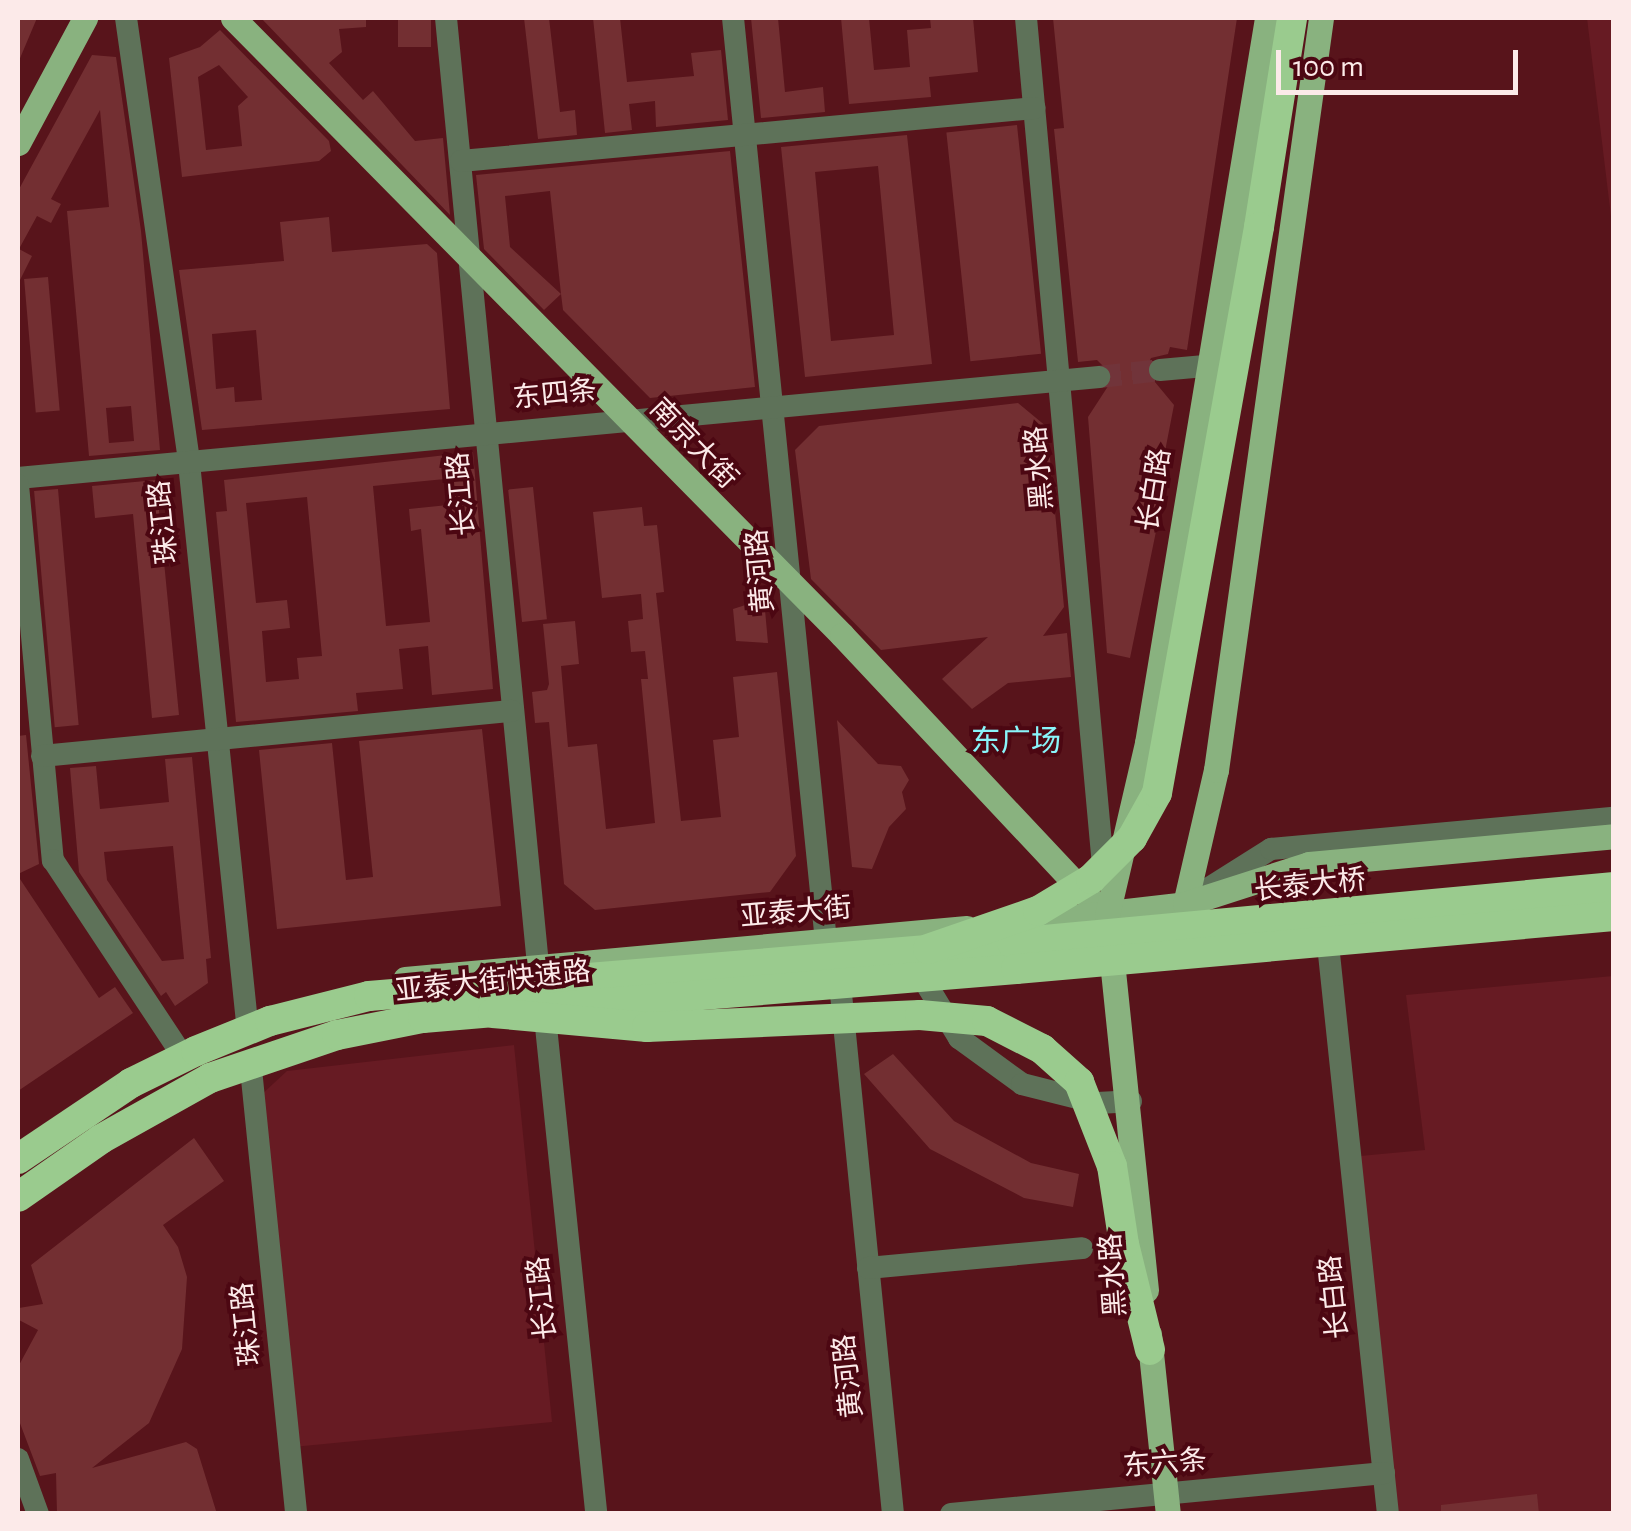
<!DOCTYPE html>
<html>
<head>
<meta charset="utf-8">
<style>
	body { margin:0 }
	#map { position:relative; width:1631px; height:1531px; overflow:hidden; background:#58141b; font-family:"Alegreya Sans","Noto Sans SC",sans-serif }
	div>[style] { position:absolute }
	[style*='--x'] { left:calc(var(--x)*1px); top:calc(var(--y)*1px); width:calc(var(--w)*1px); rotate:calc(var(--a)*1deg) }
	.built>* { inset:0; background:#671b23 }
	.building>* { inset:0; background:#732f32; transform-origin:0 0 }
	.minor-tunnel>* { height:22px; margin-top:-11px; transform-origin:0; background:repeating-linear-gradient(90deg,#71343a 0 22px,transparent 0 33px) }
	.minor>* { height:22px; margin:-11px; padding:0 11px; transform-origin:11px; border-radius:11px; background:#5e7259 }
	.major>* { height:25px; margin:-12.5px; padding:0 12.5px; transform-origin:12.5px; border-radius:12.5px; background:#89b27f }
	.highway>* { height:30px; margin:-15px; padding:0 15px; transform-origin:15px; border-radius:15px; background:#9acb8e }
	.highway-bridge>* { height:30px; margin:-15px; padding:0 15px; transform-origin:15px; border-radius:15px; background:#9acb8e }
	span { translate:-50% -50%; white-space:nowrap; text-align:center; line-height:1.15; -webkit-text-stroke:8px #4c0712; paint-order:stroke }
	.street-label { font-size:28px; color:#fceae9 }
	.neighbourhood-label { font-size:30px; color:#89f5fa }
	.frame { position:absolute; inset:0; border:20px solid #fceae9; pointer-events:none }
	.scale { position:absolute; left:1276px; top:50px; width:242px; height:45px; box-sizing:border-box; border:5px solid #fceae9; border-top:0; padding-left:12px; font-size:30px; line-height:35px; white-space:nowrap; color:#fceae9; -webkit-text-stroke:8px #4c0712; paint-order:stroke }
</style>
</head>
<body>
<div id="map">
	<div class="built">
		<i style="clip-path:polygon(1587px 18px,1613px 18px,1613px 233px)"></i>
		<i style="clip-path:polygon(1613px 976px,1613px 1513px,1398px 1513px,1360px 1156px,1425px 1150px,1406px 995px)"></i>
		<i style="clip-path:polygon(514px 1045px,552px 1422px,293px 1447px,260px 1096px,287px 1071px)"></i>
	</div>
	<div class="building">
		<i style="clip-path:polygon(18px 18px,37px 18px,18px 63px)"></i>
		<i style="clip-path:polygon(261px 18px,366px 18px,366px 27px,339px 29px,342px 52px,329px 63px,363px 100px,373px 91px,415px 141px,443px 138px,450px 215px)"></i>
		<i style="left:398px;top:18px;width:33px;height:29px"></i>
		<i style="clip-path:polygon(524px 18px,549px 18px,560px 112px,575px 110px,577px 135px,538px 139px)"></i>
		<i style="clip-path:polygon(593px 18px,620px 18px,627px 82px,694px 76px,691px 53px,721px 50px,728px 120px,656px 127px,655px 101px,629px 104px,632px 130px,605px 133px)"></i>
		<i style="clip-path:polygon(751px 18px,778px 18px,785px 92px,823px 87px,825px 112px,761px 118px)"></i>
		<i style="clip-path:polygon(841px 18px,869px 18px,874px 70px,910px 67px,907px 30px,931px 28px,930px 18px,973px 18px,978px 72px,929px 77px,931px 97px,849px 104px)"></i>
		<i style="clip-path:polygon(1053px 18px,1237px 18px,1187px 350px,1170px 347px,1168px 354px,1151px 358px,1145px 370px,1174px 405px,1161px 472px,1168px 473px,1130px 658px,1107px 653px,1088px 417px,1114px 377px,1097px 360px,1078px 362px,1054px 129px,1064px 128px)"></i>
		<i style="clip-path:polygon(evenodd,220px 30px,329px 141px,331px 151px,319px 161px,182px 177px,169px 58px,200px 47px,220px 30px,219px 65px,248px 97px,238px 106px,242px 146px,206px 150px,198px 77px,219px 65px)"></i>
		<i style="clip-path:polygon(evenodd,92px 55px,116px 57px,141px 231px,160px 450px,89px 456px,67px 211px,109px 207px,100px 110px,51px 199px,61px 204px,51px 223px,37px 216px,19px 249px,32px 256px,18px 284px,18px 191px,92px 55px,131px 406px,134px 441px,109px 443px,106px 408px,131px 406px)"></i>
		<i style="left:1017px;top:125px;width:230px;height:71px;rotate:84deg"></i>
		<i style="clip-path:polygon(evenodd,907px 135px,932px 364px,805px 377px,781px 147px,907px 135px,878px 166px,894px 335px,831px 341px,815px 172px,878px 166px)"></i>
		<i style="clip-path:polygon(evenodd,730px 151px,755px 387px,650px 398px,563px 310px,561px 294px,544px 310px,484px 249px,476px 175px,730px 151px,550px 191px,561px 294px,510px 247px,505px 196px,550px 191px)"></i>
		<i style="clip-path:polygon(evenodd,329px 217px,332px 252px,427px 244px,437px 253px,450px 409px,202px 430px,179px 270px,284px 261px,280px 222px,329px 217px,256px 330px,262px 400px,235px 402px,234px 387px,216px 389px,212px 334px,256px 330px)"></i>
		<i style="left:48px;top:277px;width:134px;height:24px;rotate:85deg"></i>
		<i style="clip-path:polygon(1018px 403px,1047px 427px,1064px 607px,1043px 636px,1067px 633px,1071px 677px,1008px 683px,972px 709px,942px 679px,988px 637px,881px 650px,811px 579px,795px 450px,819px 426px)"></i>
		<i style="clip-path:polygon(evenodd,473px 452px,493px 689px,432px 695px,428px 646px,399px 649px,403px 689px,356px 693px,358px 711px,236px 722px,216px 512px,227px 511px,224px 480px,473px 452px,445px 479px,448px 505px,409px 509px,411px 531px,421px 529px,430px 622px,386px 626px,373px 486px,445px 479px,473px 452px,307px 497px,322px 656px,297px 658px,299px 679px,266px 682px,262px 631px,290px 628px,287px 600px,256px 603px,246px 503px,307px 497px)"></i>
		<i style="clip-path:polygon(156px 480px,179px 715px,152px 718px,133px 514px,95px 518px,92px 486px)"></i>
		<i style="left:533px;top:487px;width:133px;height:25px;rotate:84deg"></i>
		<i style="left:58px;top:489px;width:237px;height:24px;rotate:85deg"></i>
		<i style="clip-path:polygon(642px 507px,644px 526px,657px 525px,664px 592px,656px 593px,681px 821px,721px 817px,713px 740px,739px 737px,733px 677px,777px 672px,796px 856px,770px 892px,595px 910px,564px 884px,549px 722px,535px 723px,532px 692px,547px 690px,549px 684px,543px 624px,575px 621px,579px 664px,561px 666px,568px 747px,597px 744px,606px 829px,655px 823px,641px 679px,648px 679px,645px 651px,631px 652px,628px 621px,643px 619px,641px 594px,602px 598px,593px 512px)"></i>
		<i style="clip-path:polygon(764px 599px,768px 643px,736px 641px,733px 609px)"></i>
		<i style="clip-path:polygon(837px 720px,878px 764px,901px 766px,909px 780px,902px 792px,906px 809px,889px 827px,872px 869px,852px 867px)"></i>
		<i style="clip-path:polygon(482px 729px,501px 906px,277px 929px,259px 750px,332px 743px,346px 880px,373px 877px,359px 741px)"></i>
		<i style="clip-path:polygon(26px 735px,39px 864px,18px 874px,18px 736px)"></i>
		<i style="clip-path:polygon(evenodd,192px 757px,211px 958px,206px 959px,208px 983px,175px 1006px,166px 992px,161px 996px,79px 872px,70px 768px,96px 766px,100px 809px,169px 802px,165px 759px,192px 757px,173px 846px,184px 959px,162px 961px,107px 880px,104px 852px,173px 846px)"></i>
		<i style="clip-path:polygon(18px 876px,99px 998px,115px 987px,133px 1013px,18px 1091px)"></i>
		<i style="clip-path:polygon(893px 1054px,954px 1121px,1031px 1163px,1079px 1174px,1073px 1207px,1024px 1198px,930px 1149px,864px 1074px)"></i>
		<i style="clip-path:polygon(194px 1138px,224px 1181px,163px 1225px,178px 1247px,187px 1277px,182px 1349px,149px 1423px,92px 1468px,186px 1442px,197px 1449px,217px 1514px,57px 1514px,56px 1473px,40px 1476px,18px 1418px,18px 1367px,38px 1330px,19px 1320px,19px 1308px,43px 1304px,31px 1265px)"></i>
		<i style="clip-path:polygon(1537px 1494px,1539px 1514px,1441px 1514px,1441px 1505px)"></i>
	</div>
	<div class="minor-tunnel">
		<i style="--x:1099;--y:377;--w:61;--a:-6.5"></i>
	</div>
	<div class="minor">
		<i style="--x:126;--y:18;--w:449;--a:81.9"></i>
		<i style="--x:189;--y:463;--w:562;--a:84.08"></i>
		<i style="--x:446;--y:18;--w:951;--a:84.45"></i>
		<i style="--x:733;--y:18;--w:928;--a:84.25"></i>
		<i style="--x:1026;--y:18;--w:862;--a:84.81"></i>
		<i style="--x:461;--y:161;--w:576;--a:-5.28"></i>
		<i style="--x:1160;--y:370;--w:45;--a:-5.1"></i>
		<i style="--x:18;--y:478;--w:1086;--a:-5.34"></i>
		<i style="--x:18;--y:485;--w:377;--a:84.7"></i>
		<i style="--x:53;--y:860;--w:227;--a:56.5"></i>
		<i style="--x:42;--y:756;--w:472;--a:-5.5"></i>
		<i style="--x:1201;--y:893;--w:83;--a:-32.2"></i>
		<i style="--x:1271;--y:849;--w:344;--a:-5.2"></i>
		<i style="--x:1329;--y:954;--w:563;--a:83.99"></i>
		<i style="--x:928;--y:987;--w:60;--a:58.7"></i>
		<i style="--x:959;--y:1038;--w:78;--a:36.1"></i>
		<i style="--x:1022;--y:1084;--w:77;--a:14.2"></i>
		<i style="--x:1097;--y:1103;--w:34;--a:-3"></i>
		<i style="--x:841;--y:994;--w:523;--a:84.29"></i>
		<i style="--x:545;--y:1017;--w:500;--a:84.1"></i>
		<i style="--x:251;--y:1069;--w:447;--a:84.2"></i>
		<i style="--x:868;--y:1268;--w:215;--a:-5.3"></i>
		<i style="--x:18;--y:1459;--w:59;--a:70"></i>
		<i style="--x:951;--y:1514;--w:435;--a:-5.4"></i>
	</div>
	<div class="major">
		<i style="--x:233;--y:18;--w:867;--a:45.37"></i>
		<i style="--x:842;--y:635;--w:361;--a:46.8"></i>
		<i style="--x:18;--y:143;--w:142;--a:-61.8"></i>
		<i style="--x:1185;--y:904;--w:138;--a:-77"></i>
		<i style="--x:1216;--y:770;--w:759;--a:-82.05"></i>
		<i style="--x:1022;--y:923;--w:164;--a:-6.6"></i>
		<i style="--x:1185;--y:904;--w:130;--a:-17.9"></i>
		<i style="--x:1309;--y:864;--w:306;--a:-5.2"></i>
		<i style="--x:405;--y:979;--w:564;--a:-5.19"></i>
		<i style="--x:1146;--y:1290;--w:377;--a:-95.9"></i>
		<i style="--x:1107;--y:915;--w:177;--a:-76.9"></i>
		<i style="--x:1147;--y:743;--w:735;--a:-80.6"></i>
		<i style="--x:1149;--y:1334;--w:181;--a:84"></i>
	</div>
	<div class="highway">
		<i style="--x:1259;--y:227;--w:212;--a:-81"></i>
		<i style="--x:18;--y:1159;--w:136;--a:-33.9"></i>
		<i style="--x:131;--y:1083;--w:72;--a:-26.2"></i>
		<i style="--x:196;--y:1051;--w:80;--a:-22.1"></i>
		<i style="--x:270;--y:1021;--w:102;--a:-14.2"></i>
		<i style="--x:369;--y:996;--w:645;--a:-4.71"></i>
		<i style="--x:18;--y:1197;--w:101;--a:-34.9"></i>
		<i style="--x:101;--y:1139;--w:125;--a:-29.2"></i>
		<i style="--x:210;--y:1078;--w:134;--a:-18.7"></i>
		<i style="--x:337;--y:1035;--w:88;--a:-11.2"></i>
		<i style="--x:423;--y:1018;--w:595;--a:-4.72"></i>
		<i style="--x:1124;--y:1244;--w:109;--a:76.2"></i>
	</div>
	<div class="highway-bridge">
		<i style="--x:1012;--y:943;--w:605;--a:-5.31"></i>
		<i style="--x:928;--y:949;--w:116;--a:-19.1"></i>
		<i style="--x:1038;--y:911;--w:62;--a:-31.1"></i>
		<i style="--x:1091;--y:879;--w:58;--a:-45"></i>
		<i style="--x:1132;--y:838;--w:51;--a:-60.9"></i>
		<i style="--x:1157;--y:793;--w:575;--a:-79.78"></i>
		<i style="--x:1016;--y:969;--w:600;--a:-5.06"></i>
		<i style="--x:493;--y:1013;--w:155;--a:5.2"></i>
		<i style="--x:647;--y:1027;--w:273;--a:-2.5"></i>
		<i style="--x:920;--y:1015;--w:67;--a:5.1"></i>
		<i style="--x:987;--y:1021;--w:62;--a:27"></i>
		<i style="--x:1042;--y:1049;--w:50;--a:41.7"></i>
		<i style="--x:1079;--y:1082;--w:90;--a:68.6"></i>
		<i style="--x:1112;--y:1166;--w:79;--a:81.3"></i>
	</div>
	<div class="street-label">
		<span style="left:555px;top:395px;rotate:-6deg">东四条</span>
		<span style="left:693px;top:444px;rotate:46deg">南京大街</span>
		<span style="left:1040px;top:468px;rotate:-95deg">黑水路</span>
		<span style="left:1155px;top:490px;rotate:-81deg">长白路</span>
		<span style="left:462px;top:494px;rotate:-95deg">长江路</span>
		<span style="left:164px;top:522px;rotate:-96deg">珠江路</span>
		<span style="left:761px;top:571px;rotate:-95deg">黄河路</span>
		<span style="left:1310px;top:886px;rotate:-6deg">长泰大桥</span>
		<span style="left:796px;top:913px;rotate:-5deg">亚泰大街</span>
		<span style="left:493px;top:982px;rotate:-6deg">亚泰大街快速路</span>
		<span style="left:1114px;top:1275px;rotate:-94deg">黑水路</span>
		<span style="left:1335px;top:1297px;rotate:-96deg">长白路</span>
		<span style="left:543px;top:1298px;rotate:-96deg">长江路</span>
		<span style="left:247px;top:1324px;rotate:-96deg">珠江路</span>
		<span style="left:849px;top:1376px;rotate:-96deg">黄河路</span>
		<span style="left:1165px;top:1464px;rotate:-5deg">东六条</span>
	</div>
	<div class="neighbourhood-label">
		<span style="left:1016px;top:742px">东广场</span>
	</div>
	<div class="frame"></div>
	<div class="scale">100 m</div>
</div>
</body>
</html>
